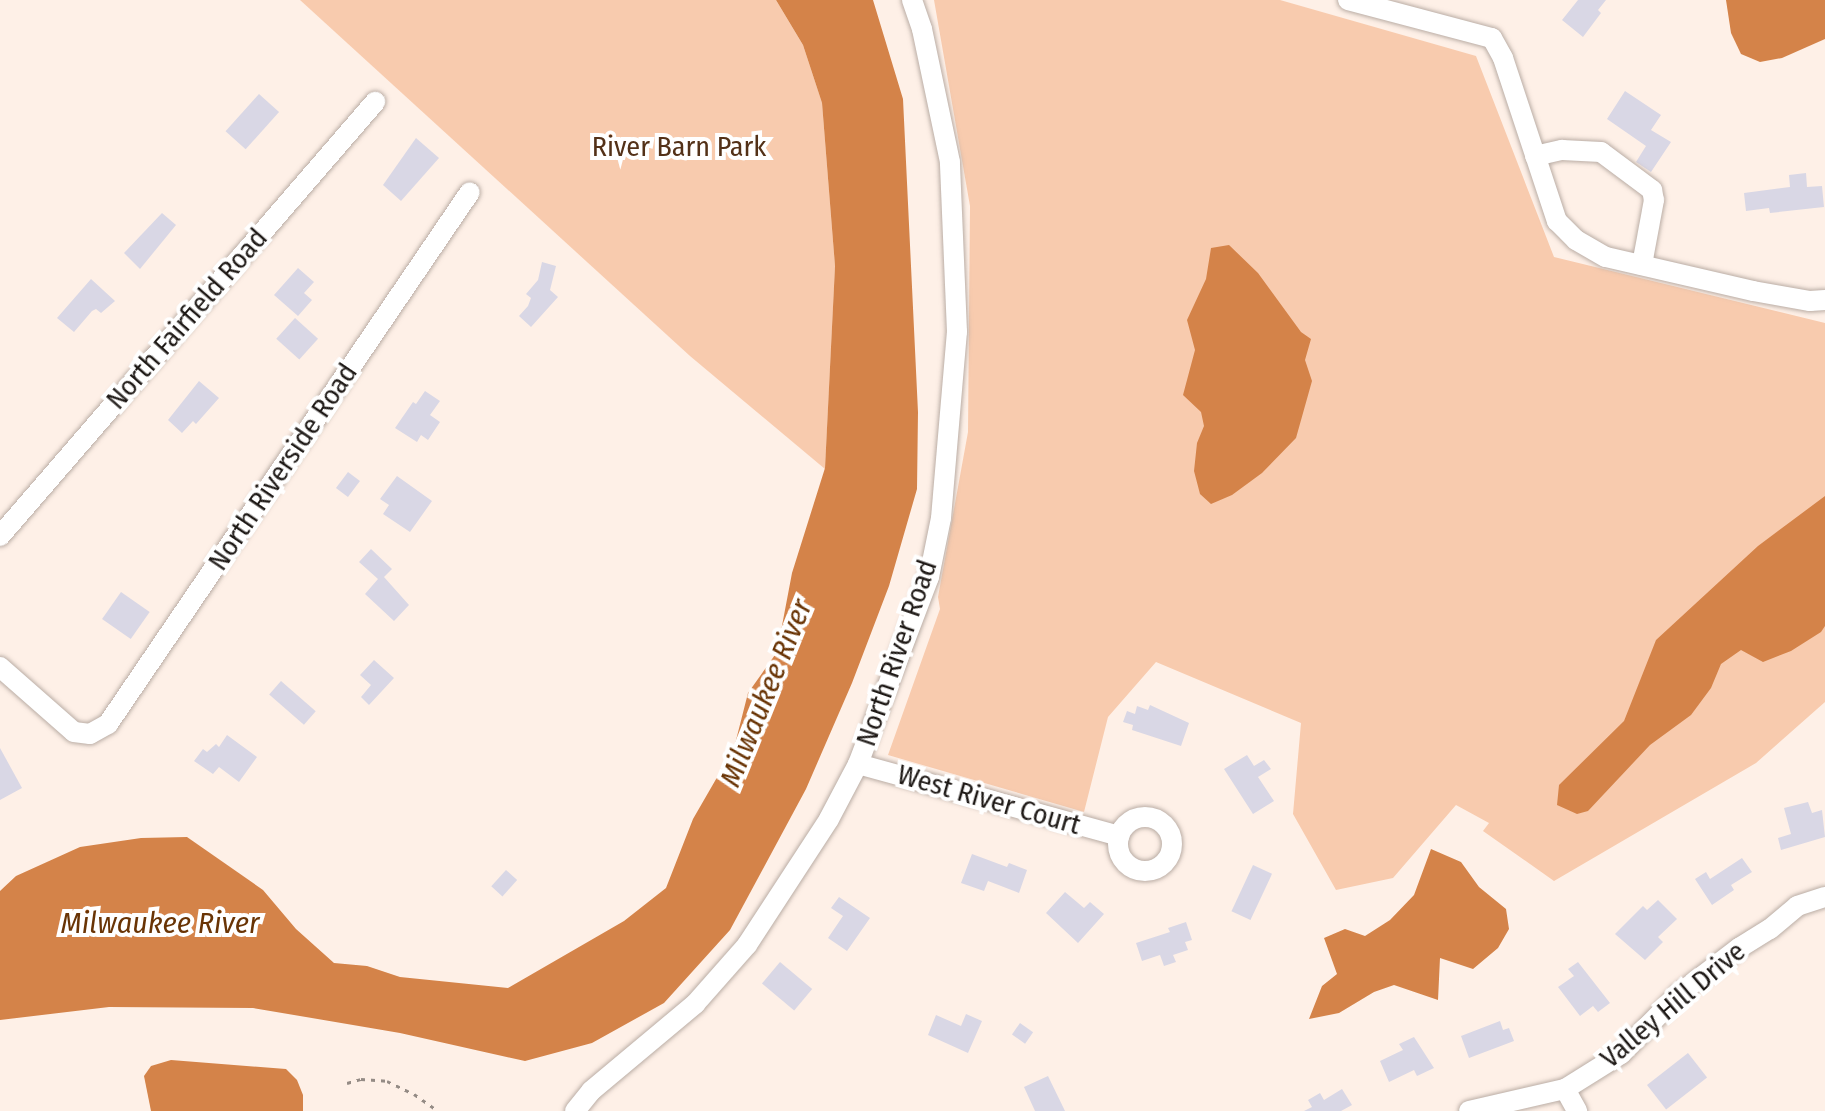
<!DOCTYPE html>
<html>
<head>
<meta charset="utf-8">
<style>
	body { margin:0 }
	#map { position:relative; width:1825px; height:1111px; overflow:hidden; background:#fef0e7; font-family:"Fira Sans Condensed",sans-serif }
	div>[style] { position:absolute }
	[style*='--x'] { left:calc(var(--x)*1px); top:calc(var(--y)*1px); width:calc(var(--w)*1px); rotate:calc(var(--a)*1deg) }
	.green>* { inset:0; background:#f8cbae }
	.water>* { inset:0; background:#d48349 }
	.building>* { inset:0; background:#d9d7e5; transform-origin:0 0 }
	.path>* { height:3px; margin-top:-1.5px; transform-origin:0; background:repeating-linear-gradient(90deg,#948b85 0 4px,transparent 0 10px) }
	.roads { filter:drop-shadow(0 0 2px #baada5) drop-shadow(0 0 2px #baada5) }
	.minor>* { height:20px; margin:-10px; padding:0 10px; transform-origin:10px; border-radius:10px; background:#fff }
	.minor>.ring { margin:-10px; padding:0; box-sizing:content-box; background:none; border:20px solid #fff; border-radius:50% }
	span { translate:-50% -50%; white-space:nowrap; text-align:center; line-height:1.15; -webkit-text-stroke:8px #fff; paint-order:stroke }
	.park-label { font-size:28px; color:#533118 }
	.street-label { font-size:28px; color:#1e1916 }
	.water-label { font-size:30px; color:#693405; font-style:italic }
</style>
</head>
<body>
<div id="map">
	<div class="green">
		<i style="clip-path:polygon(300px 0,776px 0,803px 45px,822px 103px,835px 266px,825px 469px,690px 356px)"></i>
		<i style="clip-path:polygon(934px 0,1280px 0,1476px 56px,1554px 257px,1825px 323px,1825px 702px,1756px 763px,1554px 881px,1483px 831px,1489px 823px,1456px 805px,1393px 878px,1336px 890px,1293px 814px,1301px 723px,1156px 662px,1108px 717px,1084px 812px,888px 755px,940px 609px,938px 597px,968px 432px,970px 206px)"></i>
	</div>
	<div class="water">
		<i style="clip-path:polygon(776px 0,873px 0,903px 99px,918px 412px,917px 489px,889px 586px,852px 683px,806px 789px,730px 930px,664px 1003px,592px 1043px,525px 1061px,400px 1033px,253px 1008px,109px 1007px,0 1020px,0 891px,16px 876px,80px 847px,141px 838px,187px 837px,263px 890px,296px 929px,334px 963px,367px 966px,400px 977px,508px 988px,624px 921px,666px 888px,693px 819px,734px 748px,748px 693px,777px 652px,792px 573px,825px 468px,835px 266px,822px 103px,803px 45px)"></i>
		<i style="clip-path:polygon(1726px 0,1825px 0,1825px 39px,1782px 58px,1760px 62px,1741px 54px,1731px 33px)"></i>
		<i style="clip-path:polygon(1229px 245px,1258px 273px,1301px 332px,1311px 339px,1305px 360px,1312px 381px,1296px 438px,1262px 473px,1232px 495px,1211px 504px,1200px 494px,1194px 471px,1197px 443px,1204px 426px,1201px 412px,1183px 395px,1195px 350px,1187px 320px,1206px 279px,1211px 248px)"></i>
		<i style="clip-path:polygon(1825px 496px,1825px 626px,1821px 632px,1791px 651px,1763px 662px,1741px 650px,1721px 664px,1711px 688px,1691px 715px,1650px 745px,1588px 811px,1577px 814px,1557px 805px,1559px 785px,1624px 721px,1656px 640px,1758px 546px)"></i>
		<i style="clip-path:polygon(1431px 849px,1461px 862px,1479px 887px,1506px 909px,1509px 929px,1498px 948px,1473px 969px,1440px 958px,1438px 1000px,1394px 985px,1374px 992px,1339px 1013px,1309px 1019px,1322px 986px,1337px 974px,1324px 938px,1345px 929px,1365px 936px,1390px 920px,1414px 895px)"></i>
		<i style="clip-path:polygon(171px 1060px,286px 1069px,297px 1080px,303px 1095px,303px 1111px,151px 1111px,144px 1076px,151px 1066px)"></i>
	</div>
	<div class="building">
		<i style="clip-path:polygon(1578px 0,1606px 0,1598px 10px,1601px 13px,1583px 37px,1562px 20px)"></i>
		<i style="clip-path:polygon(1625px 91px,1661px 115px,1651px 130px,1671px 142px,1651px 172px,1636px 162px,1646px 146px,1607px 119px)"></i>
		<i style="left:259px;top:94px;width:27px;height:50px;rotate:42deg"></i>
		<i style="clip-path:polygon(416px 138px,439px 158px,401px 201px,383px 185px)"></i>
		<i style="clip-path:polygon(1806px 173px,1807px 187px,1822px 186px,1824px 207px,1770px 213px,1769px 208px,1746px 211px,1744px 193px,1790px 187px,1789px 175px)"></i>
		<i style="clip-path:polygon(162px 213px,176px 225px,140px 269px,124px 253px)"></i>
		<i style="clip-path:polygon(542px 262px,556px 266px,550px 290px,558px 297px,531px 327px,519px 316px,528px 306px,531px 298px,526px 294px,538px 280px)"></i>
		<i style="clip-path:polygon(298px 268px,314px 282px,304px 293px,312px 300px,298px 316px,274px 295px)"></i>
		<i style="clip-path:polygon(91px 279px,115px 301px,101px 313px,96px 309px,92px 311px,74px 332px,57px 318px)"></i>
		<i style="left:295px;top:318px;width:31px;height:28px;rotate:42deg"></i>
		<i style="clip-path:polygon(199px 381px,219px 398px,196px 424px,193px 421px,182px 433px,168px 420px)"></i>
		<i style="clip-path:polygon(425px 391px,440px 401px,430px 415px,440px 422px,428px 440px,421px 435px,417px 442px,395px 428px,413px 402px,416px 404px)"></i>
		<i style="left:348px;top:472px;width:15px;height:20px;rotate:37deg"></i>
		<i style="clip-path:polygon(397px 476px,432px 501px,410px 532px,383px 514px,389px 505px,380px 499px)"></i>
		<i style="clip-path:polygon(371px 549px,392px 569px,384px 577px,409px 605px,394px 621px,365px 594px,378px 579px,359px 562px)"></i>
		<i style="left:121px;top:592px;width:35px;height:33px;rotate:35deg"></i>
		<i style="clip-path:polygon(374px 660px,394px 678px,369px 705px,361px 697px,371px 685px,360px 675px)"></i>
		<i style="left:281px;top:681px;width:46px;height:18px;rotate:41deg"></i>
		<i style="clip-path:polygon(1150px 705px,1189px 723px,1181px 746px,1132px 730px,1133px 725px,1123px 722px,1127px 711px,1135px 714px,1137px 706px,1148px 710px)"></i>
		<i style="clip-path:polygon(227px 735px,257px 757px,239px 782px,219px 767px,213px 774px,194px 761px,203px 749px,207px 752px,216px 744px,219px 747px)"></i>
		<i style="clip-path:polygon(0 748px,22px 788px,0 800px)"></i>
		<i style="clip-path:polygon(1247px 755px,1254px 766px,1264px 760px,1271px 769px,1258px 777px,1274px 801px,1253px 814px,1224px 769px)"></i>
		<i style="clip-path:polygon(1808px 802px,1812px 813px,1822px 810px,1825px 837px,1781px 850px,1778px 838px,1791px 834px,1784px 808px)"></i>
		<i style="clip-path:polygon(972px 854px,1007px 867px,1009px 863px,1027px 870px,1019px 893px,988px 881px,984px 891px,961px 883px)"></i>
		<i style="clip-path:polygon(1742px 858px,1752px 872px,1731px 885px,1734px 890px,1712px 905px,1695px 879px,1706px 872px,1710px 879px)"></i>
		<i style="left:1253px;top:865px;width:21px;height:51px;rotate:25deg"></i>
		<i style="left:506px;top:870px;width:15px;height:22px;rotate:42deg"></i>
		<i style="clip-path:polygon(1065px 892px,1084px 908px,1090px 902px,1104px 914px,1078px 943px,1046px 913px)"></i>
		<i style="clip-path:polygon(839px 897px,870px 918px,847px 951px,828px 938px,843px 916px,831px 908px)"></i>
		<i style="clip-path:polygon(1658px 900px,1677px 919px,1658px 937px,1663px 942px,1645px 960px,1615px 934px,1643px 906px,1647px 910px)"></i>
		<i style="clip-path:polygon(1186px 922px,1192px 940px,1185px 942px,1188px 950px,1173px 955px,1176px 962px,1164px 966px,1160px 955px,1142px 961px,1136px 943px,1170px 932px,1168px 928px)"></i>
		<i style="left:780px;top:962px;width:42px;height:28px;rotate:40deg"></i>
		<i style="clip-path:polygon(1578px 962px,1610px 1003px,1598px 1012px,1593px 1006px,1580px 1016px,1558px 987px,1574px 976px,1568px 969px)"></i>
		<i style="clip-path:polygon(966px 1014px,982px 1021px,968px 1053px,928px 1035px,936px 1015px,961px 1026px)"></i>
		<i style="clip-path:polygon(1500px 1021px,1503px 1030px,1509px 1028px,1514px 1041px,1469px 1058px,1461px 1036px)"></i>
		<i style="left:1020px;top:1023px;width:16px;height:14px;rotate:35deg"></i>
		<i style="clip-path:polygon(1414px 1037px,1434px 1068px,1417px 1076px,1414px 1070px,1389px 1082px,1380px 1061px,1403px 1050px,1399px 1044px)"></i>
		<i style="left:1688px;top:1053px;width:31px;height:52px;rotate:52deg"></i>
		<i style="clip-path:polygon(1048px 1076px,1065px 1111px,1035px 1111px,1024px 1087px)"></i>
		<i style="clip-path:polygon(1342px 1089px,1352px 1105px,1341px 1111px,1304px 1111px,1312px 1107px,1308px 1100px,1320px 1093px,1324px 1100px)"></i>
	</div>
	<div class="path">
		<i style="--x:347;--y:1083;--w:15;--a:-16"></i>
		<i style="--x:361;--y:1079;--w:26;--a:4"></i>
		<i style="--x:387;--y:1081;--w:30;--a:26"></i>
		<i style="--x:414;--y:1094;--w:29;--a:35"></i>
	</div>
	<div class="roads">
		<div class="minor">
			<i style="--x:1348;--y:0;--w:149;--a:14.8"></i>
			<i style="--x:1492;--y:38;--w:23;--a:61"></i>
			<i style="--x:1503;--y:58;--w:172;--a:71.7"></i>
			<i style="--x:1557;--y:221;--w:27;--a:45"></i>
			<i style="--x:1576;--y:240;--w:34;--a:30"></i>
			<i style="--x:1606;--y:257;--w:151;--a:13"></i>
			<i style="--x:1753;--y:291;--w:58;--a:10"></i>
			<i style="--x:1810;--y:301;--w:15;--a:-4"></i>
			<i style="--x:1535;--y:156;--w:28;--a:-13"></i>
			<i style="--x:1562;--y:150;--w:39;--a:3"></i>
			<i style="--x:1601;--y:152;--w:64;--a:36.7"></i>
			<i style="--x:1652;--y:190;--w:10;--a:79"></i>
			<i style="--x:1654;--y:200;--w:66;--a:100.5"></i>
			<i style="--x:0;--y:536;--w:574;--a:-49.17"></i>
			<i style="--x:0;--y:667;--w:98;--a:41.3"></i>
			<i style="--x:74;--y:732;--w:16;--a:7"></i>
			<i style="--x:90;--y:734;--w:21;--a:-29"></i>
			<i style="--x:108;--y:724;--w:643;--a:-55.77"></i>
			<i style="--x:858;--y:764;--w:271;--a:15.4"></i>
			<i class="ring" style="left:1118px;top:817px;width:34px;height:34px"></i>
			<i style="--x:1565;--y:1089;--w:25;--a:61"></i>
			<i style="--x:575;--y:1111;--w:26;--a:-51"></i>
			<i style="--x:591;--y:1091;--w:136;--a:-39.9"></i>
			<i style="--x:695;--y:1004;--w:79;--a:-48.6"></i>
			<i style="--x:747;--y:945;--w:150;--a:-56.9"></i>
			<i style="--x:829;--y:819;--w:62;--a:-62.2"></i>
			<i style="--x:858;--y:764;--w:200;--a:-69.2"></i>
			<i style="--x:929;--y:577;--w:60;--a:-78.5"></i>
			<i style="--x:941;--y:518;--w:187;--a:-85.1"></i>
			<i style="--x:957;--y:332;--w:170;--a:-92.4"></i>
			<i style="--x:950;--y:162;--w:136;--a:-101.9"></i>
			<i style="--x:922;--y:29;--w:31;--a:-109"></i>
			<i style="--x:1469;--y:1111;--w:98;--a:-12.9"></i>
			<i style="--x:1565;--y:1089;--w:66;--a:-32"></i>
			<i style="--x:1621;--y:1054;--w:83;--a:-46"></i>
			<i style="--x:1679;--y:994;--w:76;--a:-37.5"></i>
			<i style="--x:1739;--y:948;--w:36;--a:-32"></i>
			<i style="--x:1770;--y:929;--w:35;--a:-40"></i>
			<i style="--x:1797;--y:906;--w:29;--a:-18"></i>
		</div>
	</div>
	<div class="park-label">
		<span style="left:679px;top:147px">River Barn Park</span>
	</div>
	<div class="street-label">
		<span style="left:187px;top:319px;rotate:-49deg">North Fairfield Road</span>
		<span style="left:283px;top:467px;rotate:-56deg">North Riverside Road</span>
		<span style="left:897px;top:653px;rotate:-71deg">North River Road</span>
		<span style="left:989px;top:800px;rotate:16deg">West River Court</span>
		<span style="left:1673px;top:1005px;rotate:-40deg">Valley Hill Drive</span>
	</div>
	<div class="water-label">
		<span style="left:766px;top:693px;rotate:-68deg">Milwaukee River</span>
		<span style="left:160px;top:923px">Milwaukee River</span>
	</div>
</div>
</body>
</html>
